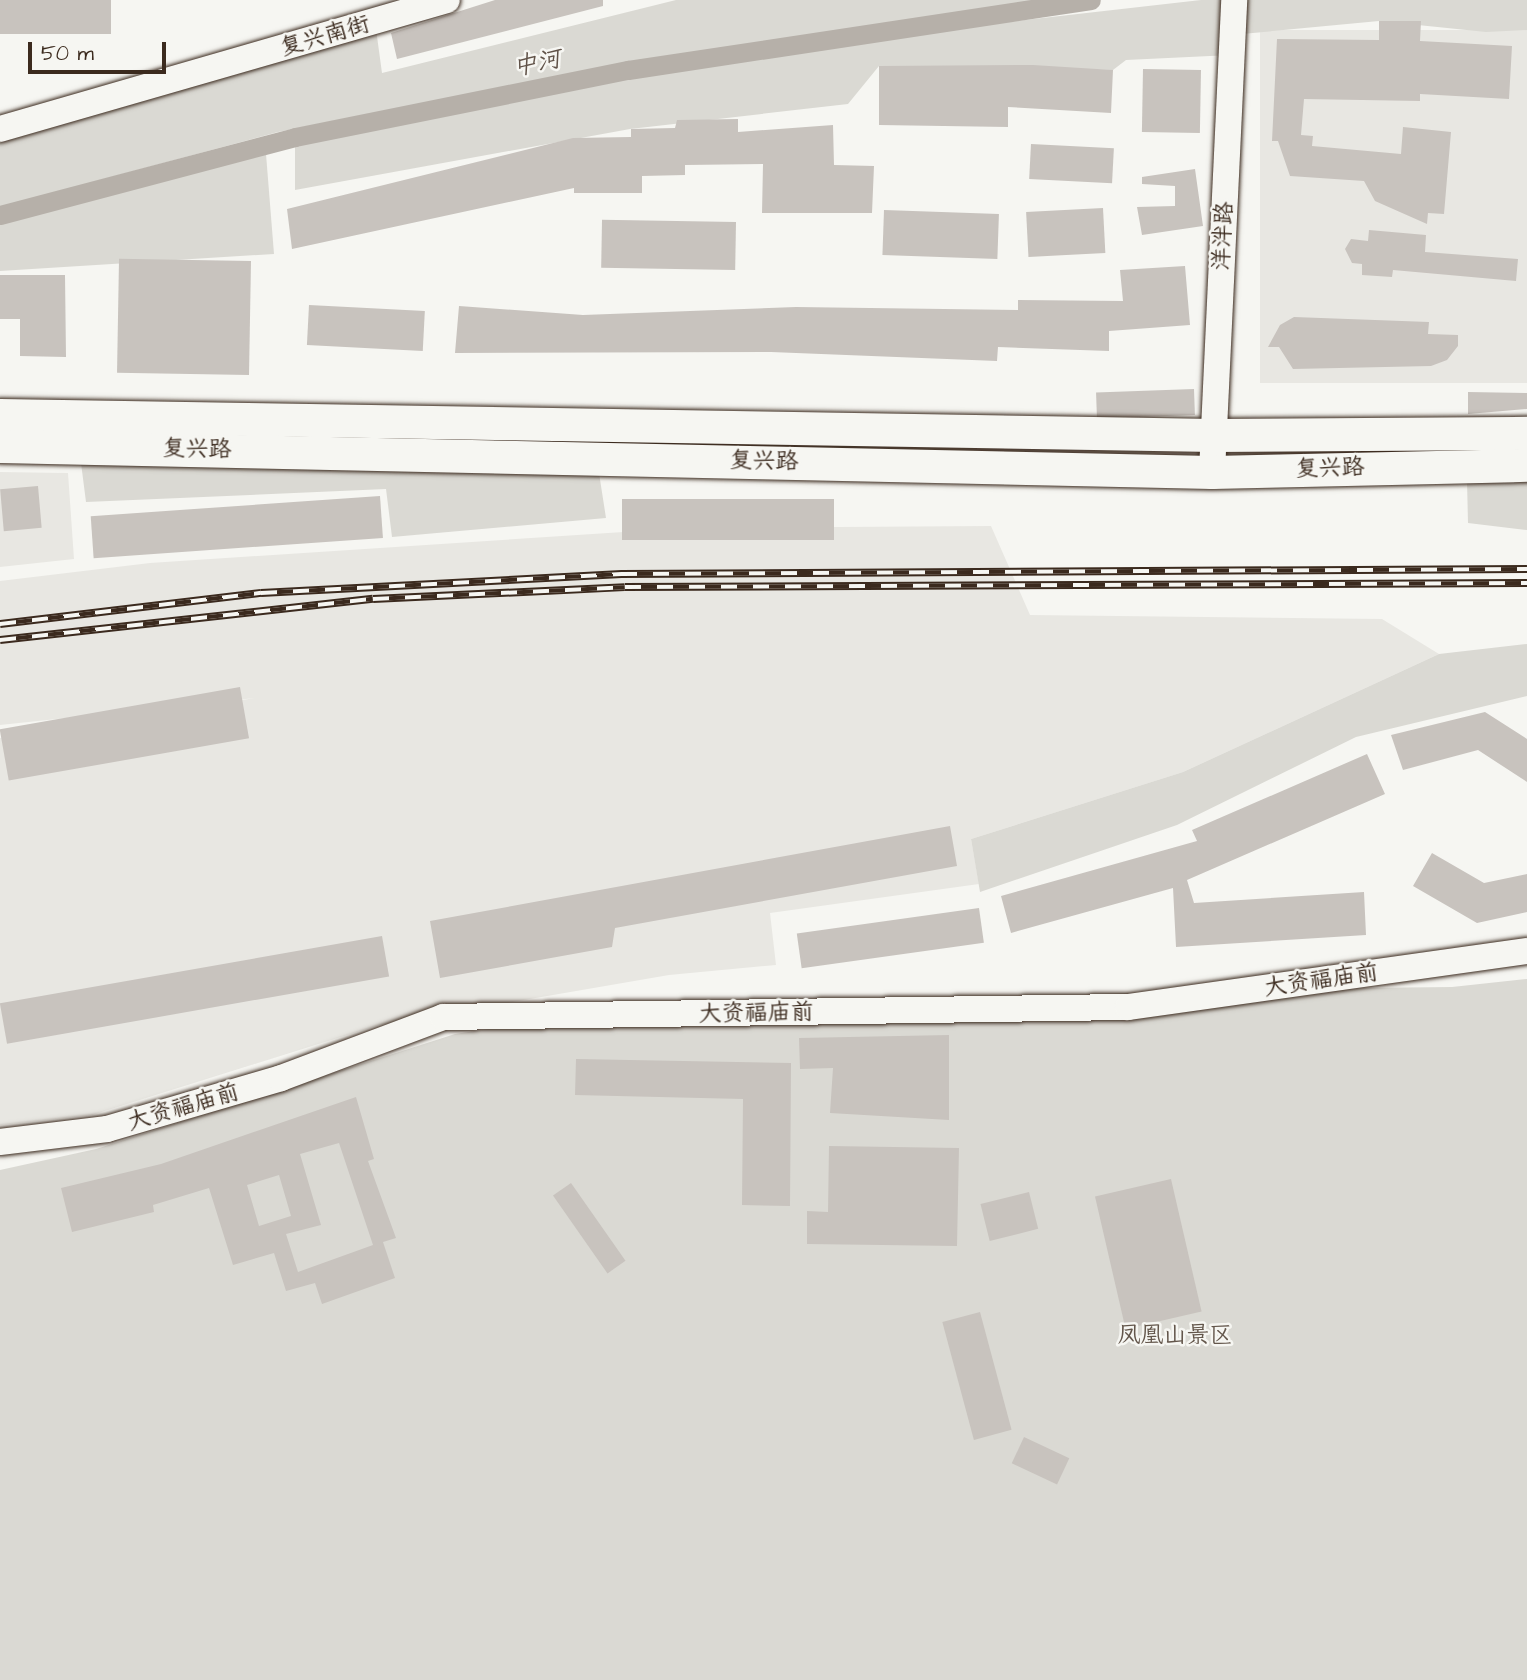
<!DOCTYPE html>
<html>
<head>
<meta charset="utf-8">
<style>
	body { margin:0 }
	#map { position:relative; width:1527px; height:1680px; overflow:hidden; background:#f6f6f2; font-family:"Architects Daughter","LXGW WenKai TC",sans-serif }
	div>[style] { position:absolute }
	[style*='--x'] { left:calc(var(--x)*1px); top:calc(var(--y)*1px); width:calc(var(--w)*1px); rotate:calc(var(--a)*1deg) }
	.built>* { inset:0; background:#e8e7e2; transform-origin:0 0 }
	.green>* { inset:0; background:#dad9d3 }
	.canal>* { height:19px; margin:-9.5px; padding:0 9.5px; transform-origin:9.5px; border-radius:9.5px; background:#b6b0a9 }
	.building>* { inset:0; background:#c8c3be; transform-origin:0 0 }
	.roads { filter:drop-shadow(0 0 2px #3b2a1e) drop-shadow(0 0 2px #3b2a1e) }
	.tertiary>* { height:26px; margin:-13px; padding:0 13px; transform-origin:13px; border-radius:13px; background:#f6f6f2 }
	.primary>* { height:33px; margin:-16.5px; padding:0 16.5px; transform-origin:16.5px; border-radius:16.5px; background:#f6f6f2 }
	.rail>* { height:8px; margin-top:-4px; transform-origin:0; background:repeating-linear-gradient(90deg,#f6f6f2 0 16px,#3b2a1e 0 32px); box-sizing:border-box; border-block:2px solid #3b2a1e }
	span { translate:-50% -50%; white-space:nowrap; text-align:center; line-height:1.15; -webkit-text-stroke:5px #f6f6f2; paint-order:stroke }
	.street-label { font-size:23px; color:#3b2a1e }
	.park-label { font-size:23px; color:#63564b }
	.water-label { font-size:24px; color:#605248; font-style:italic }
	.scale { position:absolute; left:28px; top:42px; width:138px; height:32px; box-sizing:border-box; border:4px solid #3b2a1e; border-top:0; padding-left:9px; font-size:21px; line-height:24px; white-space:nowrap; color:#3b2a1e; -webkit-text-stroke:5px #f6f6f2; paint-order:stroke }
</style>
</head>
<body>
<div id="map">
	<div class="built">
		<i style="left:1527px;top:30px;width:353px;height:267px;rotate:90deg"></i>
		<i style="clip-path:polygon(0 472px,68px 473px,74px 559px,0 567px)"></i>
		<i style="clip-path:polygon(991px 526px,1030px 615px,1382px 619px,1439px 654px,1183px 772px,971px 839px,979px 884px,770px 913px,776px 965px,669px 975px,379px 1025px,92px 1115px,0 1125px,0 738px,255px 698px,0 725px,0 581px,150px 563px,685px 528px)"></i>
	</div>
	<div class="green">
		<i style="clip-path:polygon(676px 0,1037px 0,543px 79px,278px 132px,0 207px,0 130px,376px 29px,382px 73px)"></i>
		<i style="clip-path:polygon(1201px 0,1234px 0,1231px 55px,1126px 60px,1113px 70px,879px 66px,848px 104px,630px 129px,295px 190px,295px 137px,763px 50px)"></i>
		<i style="clip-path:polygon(1241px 0,1527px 0,1527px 30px,1486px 32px,1379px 21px,1242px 34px)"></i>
		<i style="clip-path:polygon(266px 154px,274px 254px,0 271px,0 223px)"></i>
		<i style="clip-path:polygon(81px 463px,599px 473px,606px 518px,392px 537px,386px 489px,86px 502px)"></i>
		<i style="clip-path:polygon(1467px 480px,1527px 480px,1527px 530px,1468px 523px)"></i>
		<i style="clip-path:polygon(1527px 644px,1527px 696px,1356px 737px,1177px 825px,980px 892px,971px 839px,1183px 772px,1439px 654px)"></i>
		<i style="clip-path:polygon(1527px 979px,1527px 1680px,0 1680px,0 1170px,96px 1149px,455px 1034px,563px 1018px,1193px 990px,1452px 987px)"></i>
	</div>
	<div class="canal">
		<i style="--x:0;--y:215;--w:305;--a:-14.8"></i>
		<i style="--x:295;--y:137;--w:340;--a:-11.4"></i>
		<i style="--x:628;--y:70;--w:468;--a:-8.6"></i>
	</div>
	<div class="building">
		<i style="left:0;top:0;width:111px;height:34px"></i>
		<i style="clip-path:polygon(495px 0,603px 0,603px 6px,397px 59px,391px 33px)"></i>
		<i style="clip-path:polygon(1379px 21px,1421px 21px,1420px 41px,1512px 46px,1509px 99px,1420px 94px,1420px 101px,1304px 99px,1301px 135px,1313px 136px,1312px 146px,1401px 154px,1403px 127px,1451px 132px,1444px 214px,1428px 213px,1427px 224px,1375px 201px,1364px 181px,1290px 176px,1278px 141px,1272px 141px,1277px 39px,1379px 40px)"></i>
		<i style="clip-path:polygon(1033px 65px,1113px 70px,1111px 113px,1008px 107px,1008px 127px,879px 125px,879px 66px)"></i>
		<i style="left:1143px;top:69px;width:58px;height:63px;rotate:1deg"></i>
		<i style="clip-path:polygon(738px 119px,738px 132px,833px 125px,834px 165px,874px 166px,872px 213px,762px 213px,763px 164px,685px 165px,685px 175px,642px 176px,642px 193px,574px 193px,574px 188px,292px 249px,287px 209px,573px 138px,631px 137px,631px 129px,675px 128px,677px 120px)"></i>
		<i style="left:1031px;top:144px;width:83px;height:35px;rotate:3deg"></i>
		<i style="clip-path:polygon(1195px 169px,1203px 226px,1142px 235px,1137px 207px,1175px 206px,1175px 186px,1142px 184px,1142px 177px)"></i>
		<i style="left:1103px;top:208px;width:45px;height:77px;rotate:87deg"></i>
		<i style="left:884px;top:210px;width:115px;height:45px;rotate:2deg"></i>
		<i style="left:736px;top:222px;width:48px;height:134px;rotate:91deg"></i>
		<i style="clip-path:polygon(1369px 230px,1426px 235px,1425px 252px,1518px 259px,1516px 281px,1393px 270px,1392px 277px,1362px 275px,1362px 264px,1352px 263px,1345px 249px,1351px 239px,1368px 241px)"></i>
		<i style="left:251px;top:261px;width:114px;height:132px;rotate:91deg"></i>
		<i style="clip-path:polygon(1185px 266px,1190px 325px,1109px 331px,1109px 351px,998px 347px,997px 361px,771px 352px,455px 353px,459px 306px,583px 315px,796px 307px,1018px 310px,1018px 300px,1123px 301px,1120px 270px)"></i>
		<i style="clip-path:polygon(0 275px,65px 275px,66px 357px,20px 356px,20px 319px,0 319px)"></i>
		<i style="left:309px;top:305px;width:116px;height:40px;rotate:3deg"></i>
		<i style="clip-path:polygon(1294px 317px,1429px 322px,1428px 334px,1458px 335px,1458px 346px,1447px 360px,1431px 366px,1293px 369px,1279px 347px,1268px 347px,1280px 325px)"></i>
		<i style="left:1194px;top:389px;width:26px;height:98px;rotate:88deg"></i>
		<i style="clip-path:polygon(1468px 392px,1527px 393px,1527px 409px,1468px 414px)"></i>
		<i style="left:38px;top:486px;width:42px;height:38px;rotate:85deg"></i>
		<i style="left:380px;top:496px;width:42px;height:290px;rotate:86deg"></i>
		<i style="left:834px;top:499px;width:41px;height:212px;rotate:90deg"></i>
		<i style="left:240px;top:687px;width:52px;height:244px;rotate:80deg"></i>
		<i style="clip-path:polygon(1485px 712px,1527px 739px,1527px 782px,1478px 750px,1403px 770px,1391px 735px)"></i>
		<i style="clip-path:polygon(1367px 754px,1385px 794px,1187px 880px,1194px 903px,1364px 892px,1366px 935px,1176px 947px,1173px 888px,1011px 933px,1001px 896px,1197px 841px,1192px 830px)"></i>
		<i style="clip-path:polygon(950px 826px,957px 866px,615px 928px,612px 947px,440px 978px,430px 921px)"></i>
		<i style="clip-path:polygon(1432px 853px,1484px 883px,1527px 874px,1527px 912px,1477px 923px,1413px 886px)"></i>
		<i style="left:979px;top:908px;width:35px;height:184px;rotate:82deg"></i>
		<i style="left:382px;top:936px;width:41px;height:388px;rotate:80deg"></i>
		<i style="clip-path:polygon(949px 1035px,949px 1120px,830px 1113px,833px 1068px,800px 1069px,799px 1038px)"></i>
		<i style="clip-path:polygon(576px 1059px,791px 1063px,790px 1206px,742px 1205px,743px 1099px,575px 1095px)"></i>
		<i style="clip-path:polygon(evenodd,356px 1097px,374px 1159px,368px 1161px,396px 1238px,383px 1242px,395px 1278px,322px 1304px,315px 1283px,286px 1291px,274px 1253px,233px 1265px,209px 1188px,153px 1205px,154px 1212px,72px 1232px,61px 1188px,161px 1164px,356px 1097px,339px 1143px,373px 1245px,298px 1272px,286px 1234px,321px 1225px,300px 1154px,339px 1143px,356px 1097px,279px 1175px,291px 1216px,259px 1226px,247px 1185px,279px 1175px)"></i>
		<i style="clip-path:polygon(829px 1146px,959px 1148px,957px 1246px,807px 1244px,807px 1211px,828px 1212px)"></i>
		<i style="left:1171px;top:1179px;width:136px;height:78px;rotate:77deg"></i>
		<i style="left:571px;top:1183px;width:95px;height:22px;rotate:55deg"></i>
		<i style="left:1029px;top:1192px;width:38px;height:50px;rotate:76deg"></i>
		<i style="left:980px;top:1312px;width:122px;height:39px;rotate:75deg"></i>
		<i style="left:1024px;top:1437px;width:50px;height:29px;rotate:25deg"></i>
	</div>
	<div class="roads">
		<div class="tertiary">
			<i style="--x:0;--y:129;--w:465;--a:-16.1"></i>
			<i style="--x:1212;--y:472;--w:473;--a:-87.3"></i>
			<i style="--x:0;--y:1142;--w:108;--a:-6.9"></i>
			<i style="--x:107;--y:1129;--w:181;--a:-16.3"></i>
			<i style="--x:281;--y:1078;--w:173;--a:-20.6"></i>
			<i style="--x:443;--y:1017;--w:685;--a:-0.84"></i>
			<i style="--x:1128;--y:1007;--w:403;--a:-8"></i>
		</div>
		<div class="primary">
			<i style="--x:0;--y:415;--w:1214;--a:0.94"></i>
			<i style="--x:1214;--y:435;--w:313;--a:-0.4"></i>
			<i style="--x:0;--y:446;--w:1212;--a:1.23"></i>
			<i style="--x:1212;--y:472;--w:315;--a:-1.3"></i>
		</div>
	</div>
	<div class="rail">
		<i style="--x:0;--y:624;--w:263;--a:-6.8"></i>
		<i style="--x:261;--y:593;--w:361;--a:-3"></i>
		<i style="--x:621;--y:574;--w:906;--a:-0.32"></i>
		<i style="--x:0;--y:640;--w:375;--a:-6.3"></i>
		<i style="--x:373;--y:599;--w:252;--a:-2.7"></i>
		<i style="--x:625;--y:587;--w:902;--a:-0.25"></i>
	</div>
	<div class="street-label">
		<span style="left:325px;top:36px;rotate:-16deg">复兴南街</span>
		<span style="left:1223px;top:236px;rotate:-87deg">洋泮路</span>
		<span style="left:197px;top:449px;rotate:1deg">复兴路</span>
		<span style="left:764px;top:461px;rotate:1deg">复兴路</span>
		<span style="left:1330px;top:468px;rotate:-2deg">复兴路</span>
		<span style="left:1321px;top:980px;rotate:-8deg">大资福庙前</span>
		<span style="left:756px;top:1013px;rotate:-1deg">大资福庙前</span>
		<span style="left:183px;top:1107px;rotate:-16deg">大资福庙前</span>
	</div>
	<div class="park-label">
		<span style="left:1175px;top:1335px">凤凰山景区</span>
	</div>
	<div class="water-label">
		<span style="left:537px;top:64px;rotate:-11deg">中河</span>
	</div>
	<div class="scale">50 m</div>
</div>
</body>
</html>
